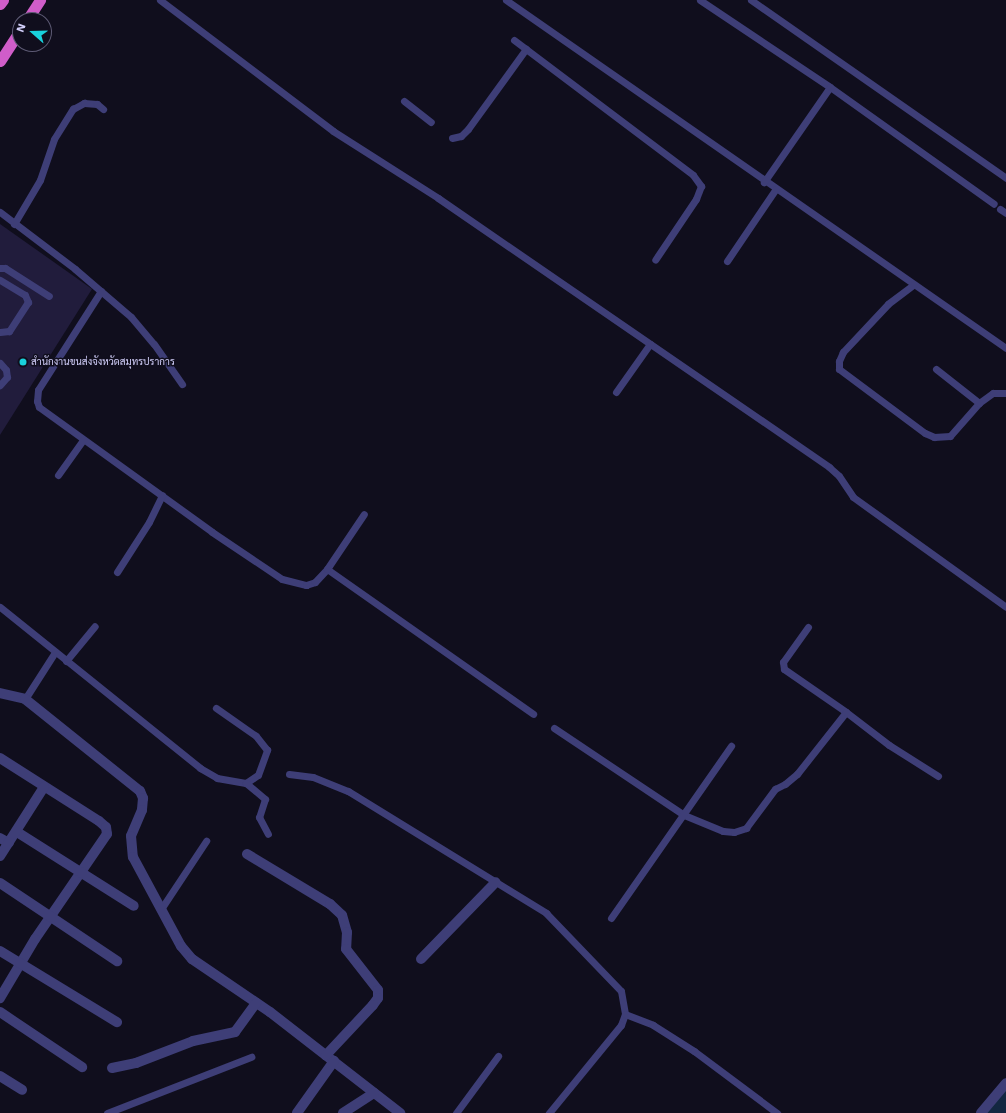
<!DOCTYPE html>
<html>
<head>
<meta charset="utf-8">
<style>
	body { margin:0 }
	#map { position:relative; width:1006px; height:1113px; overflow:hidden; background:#100e1d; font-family:"Work Sans",Sarabun,sans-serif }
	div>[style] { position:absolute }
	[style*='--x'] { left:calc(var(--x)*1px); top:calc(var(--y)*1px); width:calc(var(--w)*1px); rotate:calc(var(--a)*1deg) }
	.water>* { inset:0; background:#132741 }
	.building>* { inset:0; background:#211c3c }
	.service>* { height:7px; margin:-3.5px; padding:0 3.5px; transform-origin:3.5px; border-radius:3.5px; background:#3e3e77 }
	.minor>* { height:10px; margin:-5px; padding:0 5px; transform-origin:5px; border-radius:5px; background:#3e3e77 }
	.trunk>* { height:11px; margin:-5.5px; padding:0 5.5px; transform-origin:5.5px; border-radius:5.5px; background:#d05dc9 }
	.dots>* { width:11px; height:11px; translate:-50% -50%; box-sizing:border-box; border:2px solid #100e1d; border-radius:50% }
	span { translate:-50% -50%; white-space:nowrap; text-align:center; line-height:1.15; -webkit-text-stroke:3px #100e1d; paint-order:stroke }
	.poi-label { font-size:10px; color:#d2cffa }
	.left { translate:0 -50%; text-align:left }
	.north { position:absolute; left:12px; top:12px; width:40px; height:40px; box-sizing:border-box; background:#100e1d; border:1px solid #5e5b75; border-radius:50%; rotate:290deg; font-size:11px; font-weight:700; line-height:16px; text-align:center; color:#d2cffa }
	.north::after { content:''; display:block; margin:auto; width:14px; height:18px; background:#19d1dc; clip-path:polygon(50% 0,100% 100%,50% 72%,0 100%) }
</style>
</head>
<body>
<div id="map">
	<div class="water">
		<i style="clip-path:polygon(1006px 1081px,1006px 1113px,980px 1113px)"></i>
	</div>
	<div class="building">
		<i style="clip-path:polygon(0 224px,92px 289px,0 435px)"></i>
	</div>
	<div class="service">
		<i style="--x:160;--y:0;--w:217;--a:37.1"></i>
		<i style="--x:333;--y:131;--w:125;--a:32.5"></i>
		<i style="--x:438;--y:198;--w:475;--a:34.5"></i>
		<i style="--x:829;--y:467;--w:13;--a:42"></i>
		<i style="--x:839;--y:476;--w:25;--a:56"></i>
		<i style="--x:853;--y:497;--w:188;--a:35.7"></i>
		<i style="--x:506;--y:0;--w:609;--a:34.84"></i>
		<i style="--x:700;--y:0;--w:156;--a:33.8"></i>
		<i style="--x:830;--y:87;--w:116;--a:124.8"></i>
		<i style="--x:751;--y:0;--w:311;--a:34.9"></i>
		<i style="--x:514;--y:40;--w:224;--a:37"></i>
		<i style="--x:693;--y:175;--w:14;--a:54"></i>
		<i style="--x:701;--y:186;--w:14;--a:111"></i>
		<i style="--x:696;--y:199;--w:73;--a:123.9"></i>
		<i style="--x:830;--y:87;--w:201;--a:35.5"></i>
		<i style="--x:404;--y:101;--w:34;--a:38"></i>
		<i style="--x:452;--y:138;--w:9;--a:-13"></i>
		<i style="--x:461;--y:136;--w:10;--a:-45"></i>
		<i style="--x:468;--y:129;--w:99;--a:-54.1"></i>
		<i style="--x:1000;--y:209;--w:7;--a:34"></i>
		<i style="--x:0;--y:212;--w:94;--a:37.2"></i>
		<i style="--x:75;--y:269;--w:74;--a:40.6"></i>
		<i style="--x:131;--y:317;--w:35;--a:50"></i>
		<i style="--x:154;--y:344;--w:49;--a:55"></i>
		<i style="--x:14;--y:224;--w:51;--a:-59.4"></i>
		<i style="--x:40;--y:180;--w:43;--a:-71.1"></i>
		<i style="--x:54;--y:139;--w:36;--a:-58"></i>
		<i style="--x:73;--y:109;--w:13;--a:-29"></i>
		<i style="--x:84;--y:103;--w:13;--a:4"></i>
		<i style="--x:97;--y:104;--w:8;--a:40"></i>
		<i style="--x:727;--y:261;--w:86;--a:-55.9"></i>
		<i style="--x:0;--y:268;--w:5;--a:0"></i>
		<i style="--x:5;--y:268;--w:52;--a:32.5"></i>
		<i style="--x:0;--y:280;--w:29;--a:31"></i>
		<i style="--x:25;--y:295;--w:8;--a:67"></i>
		<i style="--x:28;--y:302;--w:35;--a:123"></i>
		<i style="--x:9;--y:331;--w:9;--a:174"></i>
		<i style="--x:913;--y:285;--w:31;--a:143"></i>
		<i style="--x:888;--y:304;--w:66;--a:133.2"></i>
		<i style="--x:843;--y:352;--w:10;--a:114"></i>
		<i style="--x:839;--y:361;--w:8;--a:90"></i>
		<i style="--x:839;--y:369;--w:107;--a:36.7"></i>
		<i style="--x:925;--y:433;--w:10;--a:24"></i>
		<i style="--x:934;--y:437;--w:16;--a:-4"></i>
		<i style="--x:950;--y:436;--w:44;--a:-48.7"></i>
		<i style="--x:979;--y:403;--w:17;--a:-36"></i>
		<i style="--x:993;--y:393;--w:13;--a:0"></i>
		<i style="--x:101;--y:291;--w:117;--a:122.5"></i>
		<i style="--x:38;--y:390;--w:11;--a:95"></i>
		<i style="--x:37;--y:401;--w:6;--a:72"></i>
		<i style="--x:39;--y:407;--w:213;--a:35.8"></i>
		<i style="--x:212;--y:532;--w:84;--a:33.9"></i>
		<i style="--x:282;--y:579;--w:25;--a:14"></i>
		<i style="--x:306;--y:585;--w:9;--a:-18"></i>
		<i style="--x:315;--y:582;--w:18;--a:-47"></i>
		<i style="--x:327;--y:569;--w:252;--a:35.1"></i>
		<i style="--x:0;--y:363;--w:9;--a:49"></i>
		<i style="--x:6;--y:370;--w:7;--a:82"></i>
		<i style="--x:7;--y:377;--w:11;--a:131"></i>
		<i style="--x:936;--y:369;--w:55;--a:38.3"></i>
		<i style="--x:616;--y:392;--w:59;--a:-54.7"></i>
		<i style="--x:58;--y:475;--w:43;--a:-54.5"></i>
		<i style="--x:327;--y:569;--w:66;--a:-56.1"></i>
		<i style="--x:117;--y:572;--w:59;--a:-57.4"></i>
		<i style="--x:149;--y:522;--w:30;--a:-64"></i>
		<i style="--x:0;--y:607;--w:257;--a:38.8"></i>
		<i style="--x:200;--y:768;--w:20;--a:30"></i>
		<i style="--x:217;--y:778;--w:29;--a:10"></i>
		<i style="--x:246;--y:783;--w:14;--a:-34"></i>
		<i style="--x:258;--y:775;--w:27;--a:-70"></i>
		<i style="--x:267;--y:750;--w:18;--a:-128"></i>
		<i style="--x:256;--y:736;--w:49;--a:-145"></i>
		<i style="--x:808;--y:627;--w:43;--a:125.5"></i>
		<i style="--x:783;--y:662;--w:7;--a:82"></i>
		<i style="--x:784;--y:669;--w:75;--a:34.7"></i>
		<i style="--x:66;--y:661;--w:45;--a:-50.4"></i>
		<i style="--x:25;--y:699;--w:56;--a:-57.4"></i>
		<i style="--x:554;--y:728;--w:156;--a:33.8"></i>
		<i style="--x:684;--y:815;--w:42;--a:22.3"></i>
		<i style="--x:723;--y:831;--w:11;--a:5"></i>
		<i style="--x:734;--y:832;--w:13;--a:-18"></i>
		<i style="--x:746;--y:828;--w:49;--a:-53.4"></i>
		<i style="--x:775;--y:789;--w:11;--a:-27"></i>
		<i style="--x:785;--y:784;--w:16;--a:-40"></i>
		<i style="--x:797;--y:774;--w:79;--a:-51.7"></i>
		<i style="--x:846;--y:712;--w:54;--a:37.5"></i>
		<i style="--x:889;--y:745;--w:58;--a:32.3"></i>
		<i style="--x:289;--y:774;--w:24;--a:7"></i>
		<i style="--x:313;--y:777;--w:38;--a:22"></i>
		<i style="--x:348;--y:791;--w:233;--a:31.6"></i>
		<i style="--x:546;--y:913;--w:108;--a:46.1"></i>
		<i style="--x:621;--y:991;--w:23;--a:80"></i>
		<i style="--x:625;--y:1014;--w:12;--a:110"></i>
		<i style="--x:621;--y:1025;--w:114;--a:129.3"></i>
		<i style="--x:246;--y:783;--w:25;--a:40"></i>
		<i style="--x:265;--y:799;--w:19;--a:108"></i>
		<i style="--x:259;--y:817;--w:19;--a:62"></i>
		<i style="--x:161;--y:909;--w:82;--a:-56.5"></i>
		<i style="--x:611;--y:918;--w:210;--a:-55.1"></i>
		<i style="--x:625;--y:1014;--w:30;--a:21"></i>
		<i style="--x:653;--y:1025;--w:49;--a:32.4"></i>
		<i style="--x:694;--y:1051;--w:104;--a:36.8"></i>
		<i style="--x:107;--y:1113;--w:155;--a:-21.3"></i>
		<i style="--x:456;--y:1113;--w:71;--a:-53.6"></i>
	</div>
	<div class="minor">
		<i style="--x:0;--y:693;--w:26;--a:13"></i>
		<i style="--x:25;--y:699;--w:147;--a:38.7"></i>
		<i style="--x:140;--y:791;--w:8;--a:67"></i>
		<i style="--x:143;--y:798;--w:12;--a:95"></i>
		<i style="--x:142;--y:810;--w:28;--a:113"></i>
		<i style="--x:131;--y:836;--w:21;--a:85"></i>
		<i style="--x:133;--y:857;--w:101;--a:61.7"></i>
		<i style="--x:181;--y:946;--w:17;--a:50"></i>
		<i style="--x:192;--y:959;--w:94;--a:34.2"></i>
		<i style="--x:270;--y:1012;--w:165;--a:37.8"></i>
		<i style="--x:0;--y:758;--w:117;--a:32.5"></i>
		<i style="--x:99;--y:821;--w:9;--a:41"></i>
		<i style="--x:106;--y:827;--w:7;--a:82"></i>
		<i style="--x:107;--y:834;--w:127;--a:124.4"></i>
		<i style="--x:35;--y:939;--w:69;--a:120.7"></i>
		<i style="--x:17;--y:832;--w:138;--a:32.3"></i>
		<i style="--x:0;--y:838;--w:10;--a:29"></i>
		<i style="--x:247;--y:854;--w:97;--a:31.1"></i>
		<i style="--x:330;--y:904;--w:16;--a:43"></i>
		<i style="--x:342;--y:915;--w:18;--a:74"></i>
		<i style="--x:347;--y:932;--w:17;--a:93"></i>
		<i style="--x:346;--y:949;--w:52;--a:52"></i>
		<i style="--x:378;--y:990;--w:8;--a:90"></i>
		<i style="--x:378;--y:998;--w:9;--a:126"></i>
		<i style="--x:373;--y:1005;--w:69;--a:133.2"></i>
		<i style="--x:0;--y:856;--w:82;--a:-57.5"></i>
		<i style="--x:0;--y:883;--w:141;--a:33.7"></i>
		<i style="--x:0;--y:951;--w:137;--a:31.3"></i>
		<i style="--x:421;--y:959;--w:107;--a:-45.8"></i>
		<i style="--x:0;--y:1012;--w:99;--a:33.9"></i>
		<i style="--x:112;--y:1068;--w:25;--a:-12"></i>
		<i style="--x:136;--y:1063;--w:61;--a:-21.1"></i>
		<i style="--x:193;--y:1041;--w:43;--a:-12.1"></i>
		<i style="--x:235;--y:1032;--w:36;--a:-54"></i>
		<i style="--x:0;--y:1076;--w:26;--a:32"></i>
		<i style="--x:297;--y:1113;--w:64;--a:-54.6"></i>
		<i style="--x:343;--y:1113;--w:37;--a:-33"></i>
		<i style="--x:981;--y:1113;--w:39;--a:-50"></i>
	</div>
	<div class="trunk">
		<i style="--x:0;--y:4;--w:5;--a:-53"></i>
		<i style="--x:27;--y:20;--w:24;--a:-57"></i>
		<i style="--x:0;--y:61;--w:37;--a:-57"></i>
	</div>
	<div class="dots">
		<i style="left:23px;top:362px;background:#19d1dc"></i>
	</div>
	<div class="poi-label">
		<span class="left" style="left:31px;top:362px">สำนักงานขนส่งจังหวัดสมุทรปราการ</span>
	</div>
	<div class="north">N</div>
</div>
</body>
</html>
